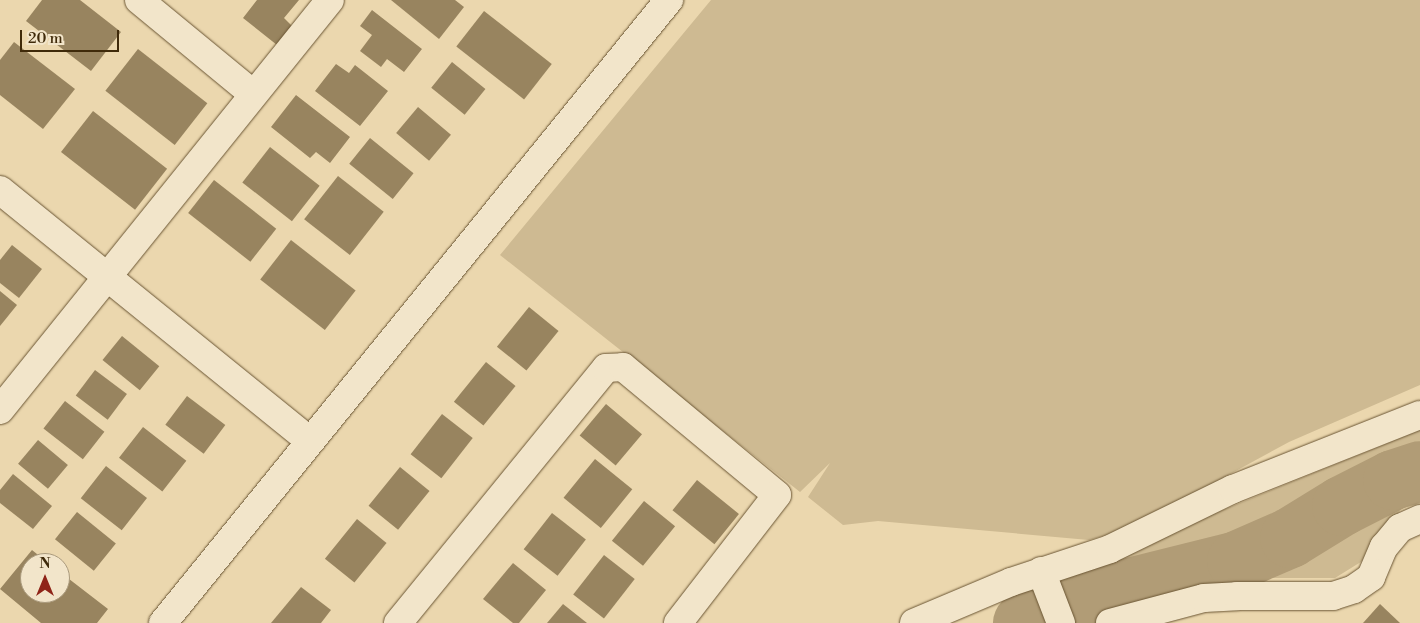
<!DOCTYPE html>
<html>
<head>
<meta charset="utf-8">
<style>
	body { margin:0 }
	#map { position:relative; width:1420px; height:623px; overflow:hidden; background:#ebd7ae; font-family:"Libre Bodoni",serif }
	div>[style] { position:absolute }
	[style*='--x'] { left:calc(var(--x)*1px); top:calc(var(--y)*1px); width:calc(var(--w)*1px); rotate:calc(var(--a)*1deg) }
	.green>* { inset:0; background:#ceba92 }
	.river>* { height:60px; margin:-30px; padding:0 30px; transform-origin:30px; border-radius:30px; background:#b19c76 }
	.building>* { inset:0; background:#98845f; transform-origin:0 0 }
	.roads { filter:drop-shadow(0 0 1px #6a5533) drop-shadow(0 0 1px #6a5533) }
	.street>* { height:28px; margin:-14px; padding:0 14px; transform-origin:14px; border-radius:14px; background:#f2e5ca }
	.secondary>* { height:28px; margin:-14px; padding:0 14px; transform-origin:14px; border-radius:14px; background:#f2e5ca }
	span { translate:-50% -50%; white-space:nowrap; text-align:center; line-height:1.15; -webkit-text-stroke:5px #f2e5ca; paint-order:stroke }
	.north { position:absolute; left:20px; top:553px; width:50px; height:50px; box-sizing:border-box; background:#f2e5ca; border:1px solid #aa9a7d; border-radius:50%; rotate:0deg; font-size:14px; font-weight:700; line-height:20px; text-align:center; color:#3f2a0a }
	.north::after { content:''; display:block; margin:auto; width:18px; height:22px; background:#8f2418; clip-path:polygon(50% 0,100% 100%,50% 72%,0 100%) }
	.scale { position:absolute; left:20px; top:30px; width:99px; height:22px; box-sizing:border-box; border:2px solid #3f2a0a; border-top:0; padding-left:6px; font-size:15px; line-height:18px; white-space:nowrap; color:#3f2a0a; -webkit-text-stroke:4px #f2e5ca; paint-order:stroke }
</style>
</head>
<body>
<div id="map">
	<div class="green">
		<i style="clip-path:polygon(711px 0,1420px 0,1420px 385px,1289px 442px,1131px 528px,1089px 540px,878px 521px,843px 525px,808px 497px,830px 463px,800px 492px,500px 255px)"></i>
		<i style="clip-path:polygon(1420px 430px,1420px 504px,1402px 508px,1364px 560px,1335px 578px,1256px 578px,1235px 535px,1138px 565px,1111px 560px,1213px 514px)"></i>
	</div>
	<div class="river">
		<i style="--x:1023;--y:623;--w:66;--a:-21.2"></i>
		<i style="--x:1085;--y:599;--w:157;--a:-14"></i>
		<i style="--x:1237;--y:561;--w:58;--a:-23.5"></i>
		<i style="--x:1290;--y:538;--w:61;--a:-31.6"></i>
		<i style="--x:1342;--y:506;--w:57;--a:-27"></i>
		<i style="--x:1393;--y:480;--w:28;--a:-18"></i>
	</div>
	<div class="building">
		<i style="clip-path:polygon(42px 0,80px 0,121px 32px,91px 71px,26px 21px)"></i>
		<i style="clip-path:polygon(257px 0,299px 0,284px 18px,292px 26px,277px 45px,243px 18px)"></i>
		<i style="clip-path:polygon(391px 0,455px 0,464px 7px,439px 39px)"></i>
		<i style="clip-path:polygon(372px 10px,422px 49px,404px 72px,387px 59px,381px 67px,360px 51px,372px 35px,360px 26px)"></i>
		<i style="left:484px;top:11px;width:86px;height:45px;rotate:38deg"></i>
		<i style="clip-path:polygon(14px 42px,75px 89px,43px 129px,0 95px,0 60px)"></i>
		<i style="left:138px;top:49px;width:88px;height:53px;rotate:38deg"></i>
		<i style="left:452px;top:62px;width:43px;height:33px;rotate:39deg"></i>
		<i style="clip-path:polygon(336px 64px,349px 73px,355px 65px,388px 91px,360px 126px,315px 91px)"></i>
		<i style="clip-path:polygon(296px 95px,350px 137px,330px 163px,316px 152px,310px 158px,271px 127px)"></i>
		<i style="left:418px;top:107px;width:43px;height:34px;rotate:40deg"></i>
		<i style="left:93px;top:111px;width:94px;height:52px;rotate:38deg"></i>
		<i style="left:370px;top:138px;width:56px;height:33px;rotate:39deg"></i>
		<i style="left:270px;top:147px;width:63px;height:45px;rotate:38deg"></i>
		<i style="left:338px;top:176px;width:58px;height:55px;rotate:38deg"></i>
		<i style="left:214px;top:180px;width:79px;height:42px;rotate:38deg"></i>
		<i style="left:291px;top:240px;width:82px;height:50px;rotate:38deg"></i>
		<i style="clip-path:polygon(12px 245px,42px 269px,19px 298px,0 283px,0 260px)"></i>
		<i style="clip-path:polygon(0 291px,17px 305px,0 326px)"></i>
		<i style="left:529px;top:307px;width:38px;height:51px;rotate:39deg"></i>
		<i style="left:122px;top:336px;width:48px;height:31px;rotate:39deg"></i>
		<i style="left:486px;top:362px;width:38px;height:51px;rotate:39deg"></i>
		<i style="left:95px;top:370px;width:40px;height:32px;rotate:37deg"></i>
		<i style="left:187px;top:396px;width:48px;height:36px;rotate:37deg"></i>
		<i style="left:65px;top:401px;width:50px;height:35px;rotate:38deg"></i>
		<i style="left:606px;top:404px;width:47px;height:41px;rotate:40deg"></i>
		<i style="left:442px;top:414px;width:39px;height:51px;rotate:38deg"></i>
		<i style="left:143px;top:427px;width:55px;height:39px;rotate:38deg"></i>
		<i style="left:38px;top:440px;width:39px;height:31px;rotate:40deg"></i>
		<i style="left:595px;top:459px;width:48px;height:50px;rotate:39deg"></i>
		<i style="left:106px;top:466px;width:52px;height:41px;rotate:38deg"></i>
		<i style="left:400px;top:467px;width:38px;height:50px;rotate:39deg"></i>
		<i style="clip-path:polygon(13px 474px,52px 506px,33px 529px,0 503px,0 490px)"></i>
		<i style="left:697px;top:480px;width:54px;height:39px;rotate:39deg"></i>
		<i style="left:644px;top:501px;width:40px;height:51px;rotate:39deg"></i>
		<i style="left:77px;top:512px;width:50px;height:35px;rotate:39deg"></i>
		<i style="left:552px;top:513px;width:43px;height:46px;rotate:38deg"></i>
		<i style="left:357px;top:519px;width:38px;height:51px;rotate:39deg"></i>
		<i style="clip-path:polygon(32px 550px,48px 563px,30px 563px,30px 593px,60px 593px,60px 572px,108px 609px,97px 623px,41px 623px,0 589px)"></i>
		<i style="left:604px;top:555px;width:39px;height:50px;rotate:38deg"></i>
		<i style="clip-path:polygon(513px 563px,546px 590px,519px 623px,513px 623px,483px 599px)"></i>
		<i style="clip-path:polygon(301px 587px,331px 610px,321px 623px,271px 623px)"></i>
		<i style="clip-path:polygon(563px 604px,587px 623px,547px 623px)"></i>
		<i style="clip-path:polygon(1380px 604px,1400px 623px,1363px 623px)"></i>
	</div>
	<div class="roads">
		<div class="street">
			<i style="--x:139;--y:0;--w:148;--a:39.5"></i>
			<i style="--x:0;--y:410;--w:526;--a:-51.17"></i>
			<i style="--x:1041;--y:571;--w:56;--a:69"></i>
			<i style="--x:398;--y:623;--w:329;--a:-50.8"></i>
			<i style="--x:606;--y:368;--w:17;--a:-3"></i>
			<i style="--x:623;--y:367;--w:200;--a:39.7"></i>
			<i style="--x:777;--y:495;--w:162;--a:127.7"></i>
			<i style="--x:914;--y:623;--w:105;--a:-22.9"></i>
			<i style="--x:1011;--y:582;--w:104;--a:-18.4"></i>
			<i style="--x:1110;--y:549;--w:137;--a:-26"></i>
			<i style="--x:1233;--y:489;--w:201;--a:-21.6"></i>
			<i style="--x:1110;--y:623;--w:97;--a:-14.9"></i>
			<i style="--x:1204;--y:598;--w:33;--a:-3"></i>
			<i style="--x:1237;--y:596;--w:96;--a:0"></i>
			<i style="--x:1333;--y:596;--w:22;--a:-18"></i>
			<i style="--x:1354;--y:589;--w:21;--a:-35"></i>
			<i style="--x:1371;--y:577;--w:33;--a:-67"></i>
			<i style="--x:1384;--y:547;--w:25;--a:-50"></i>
			<i style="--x:1400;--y:528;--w:22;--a:-24"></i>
		</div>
		<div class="secondary">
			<i style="--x:0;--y:190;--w:399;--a:39"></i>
			<i style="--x:163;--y:623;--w:803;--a:-50.92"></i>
		</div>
	</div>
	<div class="north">N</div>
	<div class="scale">20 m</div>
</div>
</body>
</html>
